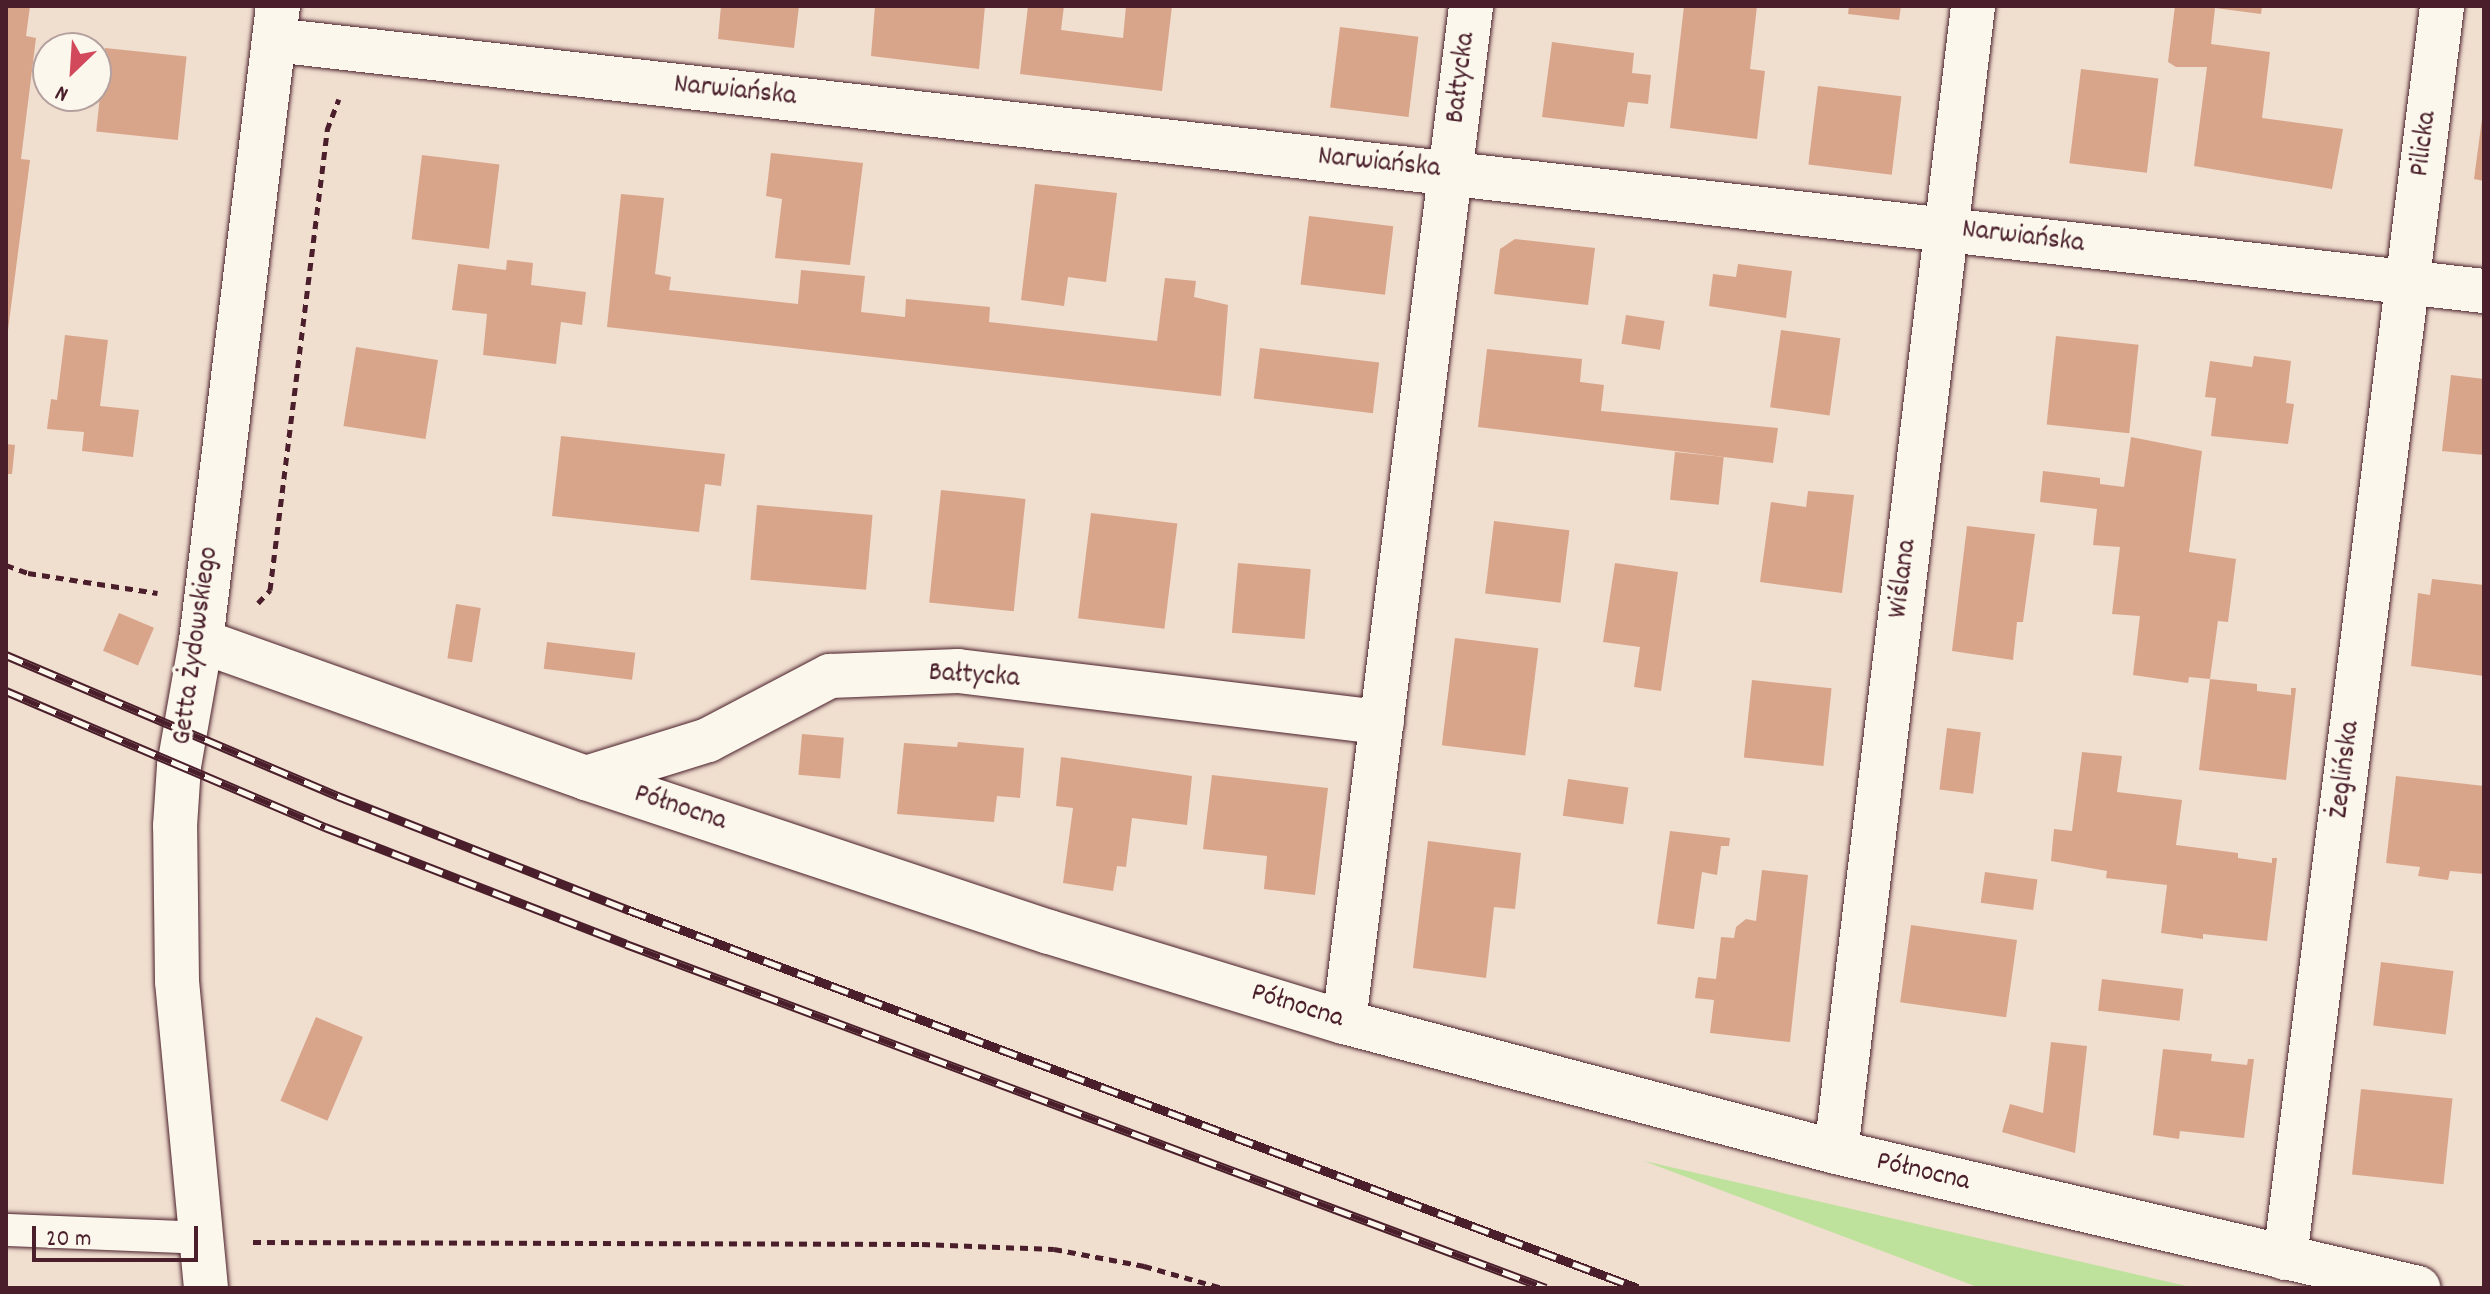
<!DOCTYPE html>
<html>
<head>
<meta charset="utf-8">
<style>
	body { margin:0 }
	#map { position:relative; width:2490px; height:1294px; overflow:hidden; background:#f0decf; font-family:Dekko,sans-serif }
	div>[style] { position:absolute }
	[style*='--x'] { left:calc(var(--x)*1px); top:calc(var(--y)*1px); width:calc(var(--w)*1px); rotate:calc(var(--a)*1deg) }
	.green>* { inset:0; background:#bee29c }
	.building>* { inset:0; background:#d8a58b; transform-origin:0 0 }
	.path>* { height:5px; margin-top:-2.5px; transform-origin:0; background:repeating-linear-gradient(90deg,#4a1f2b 0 8px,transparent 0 14px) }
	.roads { filter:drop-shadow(0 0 2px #4a1f2b) drop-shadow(0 0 2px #4a1f2b) }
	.service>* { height:32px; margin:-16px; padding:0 16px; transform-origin:16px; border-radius:16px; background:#fbf7ec }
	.minor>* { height:44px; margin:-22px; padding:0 22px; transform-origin:22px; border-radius:22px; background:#fbf7ec }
	.tertiary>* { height:44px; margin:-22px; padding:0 22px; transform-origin:22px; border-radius:22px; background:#fbf7ec }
	.rail>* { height:9px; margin-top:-4.5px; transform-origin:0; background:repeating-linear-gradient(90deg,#fbf7ec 0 18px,#4a1f2b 0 36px); box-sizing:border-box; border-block:2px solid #4a1f2b }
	span { translate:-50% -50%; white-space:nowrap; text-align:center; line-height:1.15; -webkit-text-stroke:7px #fbf7ec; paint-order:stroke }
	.street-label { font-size:28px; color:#4a1f2b }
	.frame { position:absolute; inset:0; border:8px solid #4a1f2b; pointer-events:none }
	.north { position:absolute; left:32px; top:32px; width:80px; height:80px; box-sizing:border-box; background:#fbf7ec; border:2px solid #b4a19f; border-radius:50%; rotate:205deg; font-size:22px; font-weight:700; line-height:32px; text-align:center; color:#4a1f2b }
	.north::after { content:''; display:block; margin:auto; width:28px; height:36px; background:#d1495b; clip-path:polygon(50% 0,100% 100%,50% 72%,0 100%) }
	.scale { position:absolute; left:32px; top:1226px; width:166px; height:36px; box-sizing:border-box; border:4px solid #4a1f2b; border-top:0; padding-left:10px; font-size:24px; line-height:28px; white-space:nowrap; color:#4a1f2b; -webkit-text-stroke:6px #fbf7ec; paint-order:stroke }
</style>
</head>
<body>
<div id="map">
	<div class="green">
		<i style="clip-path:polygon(1644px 1161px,2195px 1288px,1980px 1288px)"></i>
	</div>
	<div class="building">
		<i style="clip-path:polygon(6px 6px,30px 6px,26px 36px,36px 38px,21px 159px,30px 160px,8px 330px)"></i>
		<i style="clip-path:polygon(721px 6px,799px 6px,794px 48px,718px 39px)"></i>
		<i style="clip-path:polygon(875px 6px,985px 6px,979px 69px,871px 56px)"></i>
		<i style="clip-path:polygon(1028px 6px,1064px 6px,1061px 30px,1123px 38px,1126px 6px,1172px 6px,1162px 91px,1020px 74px)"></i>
		<i style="clip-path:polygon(1684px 6px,1757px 6px,1750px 69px,1765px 71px,1757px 139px,1670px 128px)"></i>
		<i style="clip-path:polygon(1849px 6px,1901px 6px,1899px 20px,1848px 14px)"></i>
		<i style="clip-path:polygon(2175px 6px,2262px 6px,2261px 14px,2215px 8px,2211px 44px,2270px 52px,2262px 118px,2343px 129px,2332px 189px,2194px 166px,2207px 67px,2176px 67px,2168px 62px)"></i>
		<i style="left:1340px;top:27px;width:79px;height:81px;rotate:7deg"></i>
		<i style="clip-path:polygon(1552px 42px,1634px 53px,1632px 73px,1651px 75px,1648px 104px,1628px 102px,1624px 127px,1542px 117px)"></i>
		<i style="left:105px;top:48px;width:82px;height:84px;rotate:6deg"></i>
		<i style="left:2081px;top:69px;width:78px;height:95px;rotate:7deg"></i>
		<i style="left:1818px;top:86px;width:84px;height:79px;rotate:7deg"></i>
		<i style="clip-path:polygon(2482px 119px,2484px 119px,2484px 181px,2474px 179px)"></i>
		<i style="clip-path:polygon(771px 153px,863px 163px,850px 265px,775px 258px,782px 199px,766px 196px)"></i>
		<i style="left:422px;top:155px;width:78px;height:85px;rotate:7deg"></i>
		<i style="clip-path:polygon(1035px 184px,1117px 193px,1106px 282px,1068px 277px,1064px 306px,1021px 300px)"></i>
		<i style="clip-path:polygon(621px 194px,664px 198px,655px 274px,671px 277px,669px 290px,798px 304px,801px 270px,865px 276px,861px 312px,905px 317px,906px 299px,990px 307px,989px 322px,1157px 341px,1165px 278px,1196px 281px,1194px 297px,1228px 305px,1221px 396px,607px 327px)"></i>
		<i style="left:1309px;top:216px;width:85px;height:69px;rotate:7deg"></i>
		<i style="clip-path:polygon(1515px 239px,1595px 248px,1588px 305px,1494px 294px,1500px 249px)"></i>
		<i style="clip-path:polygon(507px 260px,533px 263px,531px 285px,586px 292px,582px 325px,561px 322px,556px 364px,483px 355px,487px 314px,452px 310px,458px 264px,506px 270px)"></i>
		<i style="clip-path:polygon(1738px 264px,1792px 271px,1786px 318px,1709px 306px,1713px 274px,1736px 277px)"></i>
		<i style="left:1626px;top:315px;width:39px;height:29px;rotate:9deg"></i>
		<i style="left:1781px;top:330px;width:60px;height:78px;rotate:8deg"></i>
		<i style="clip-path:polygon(65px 335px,108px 340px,100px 406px,139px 410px,133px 457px,82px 451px,84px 432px,47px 429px,51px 399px,57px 400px)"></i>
		<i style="left:2056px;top:336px;width:83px;height:89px;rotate:6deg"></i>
		<i style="left:356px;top:347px;width:83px;height:80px;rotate:9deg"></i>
		<i style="left:1260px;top:348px;width:120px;height:51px;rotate:7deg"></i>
		<i style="clip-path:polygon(1487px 349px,1582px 359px,1580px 382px,1604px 385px,1601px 411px,1778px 428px,1773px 463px,1478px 427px)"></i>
		<i style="clip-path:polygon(2254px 356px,2291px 361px,2286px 403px,2294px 404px,2288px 444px,2211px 436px,2216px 398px,2205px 397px,2210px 361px,2252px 367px)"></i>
		<i style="clip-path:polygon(2451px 375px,2484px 379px,2484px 455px,2442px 451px)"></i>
		<i style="clip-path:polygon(561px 436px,725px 454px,721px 486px,705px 484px,699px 532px,552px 516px)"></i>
		<i style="clip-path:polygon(2131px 437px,2202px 451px,2189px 552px,2236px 559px,2228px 622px,2218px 621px,2210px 679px,2257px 684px,2257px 691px,2291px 695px,2291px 688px,2296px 688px,2286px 780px,2199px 770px,2210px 679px,2189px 677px,2188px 683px,2133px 675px,2140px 616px,2112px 614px,2120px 547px,2093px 545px,2097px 509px,2040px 502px,2043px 471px,2100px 478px,2100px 484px,2124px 487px)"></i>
		<i style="clip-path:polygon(6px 444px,15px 445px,12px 474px,6px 474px)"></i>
		<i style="left:1675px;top:452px;width:49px;height:48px;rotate:6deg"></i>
		<i style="left:941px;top:490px;width:85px;height:113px;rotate:6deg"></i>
		<i style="clip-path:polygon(1808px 491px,1854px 495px,1842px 593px,1760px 582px,1771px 502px,1806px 507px)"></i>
		<i style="left:757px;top:505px;width:116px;height:75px;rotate:5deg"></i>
		<i style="left:1091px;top:513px;width:87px;height:106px;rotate:7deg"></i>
		<i style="left:1494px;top:521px;width:76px;height:73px;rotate:7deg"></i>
		<i style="clip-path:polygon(1967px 526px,2035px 534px,2023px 622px,2017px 622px,2013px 660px,1952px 651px)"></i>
		<i style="left:1238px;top:563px;width:73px;height:70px;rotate:5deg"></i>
		<i style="clip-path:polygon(1615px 563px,1678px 572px,1661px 691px,1634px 687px,1640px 647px,1603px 642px)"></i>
		<i style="clip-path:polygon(2432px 579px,2484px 585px,2484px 676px,2411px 666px,2418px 593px,2430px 595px)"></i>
		<i style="left:456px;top:604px;width:25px;height:55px;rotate:9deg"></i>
		<i style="left:119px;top:613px;width:38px;height:41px;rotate:23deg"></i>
		<i style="left:1455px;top:638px;width:84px;height:108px;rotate:7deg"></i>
		<i style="left:547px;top:642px;width:89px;height:27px;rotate:7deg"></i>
		<i style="left:1752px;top:680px;width:80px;height:78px;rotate:6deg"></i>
		<i style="left:1947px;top:728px;width:34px;height:62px;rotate:7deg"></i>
		<i style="left:802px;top:734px;width:42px;height:41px;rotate:5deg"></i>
		<i style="clip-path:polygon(958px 742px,1024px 748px,1020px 798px,997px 796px,994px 822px,897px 814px,904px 743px,957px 747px)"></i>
		<i style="clip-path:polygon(2082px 752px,2122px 756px,2117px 792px,2182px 800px,2176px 845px,2238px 853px,2238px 858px,2272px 863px,2272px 858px,2277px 858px,2267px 941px,2203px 934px,2203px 939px,2161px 933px,2167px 885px,2106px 878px,2107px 871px,2051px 861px,2054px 829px,2072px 831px)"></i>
		<i style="clip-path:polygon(1061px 757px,1192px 776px,1187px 825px,1132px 818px,1126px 867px,1117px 866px,1113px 891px,1063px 883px,1073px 808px,1056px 806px)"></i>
		<i style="clip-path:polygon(1212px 775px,1328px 788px,1315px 895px,1264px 889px,1267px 856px,1203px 849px)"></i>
		<i style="clip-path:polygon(2396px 776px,2484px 786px,2484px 874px,2450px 871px,2448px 880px,2418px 876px,2420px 867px,2386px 863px)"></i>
		<i style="left:1568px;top:779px;width:61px;height:37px;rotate:8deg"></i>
		<i style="clip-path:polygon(1670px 831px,1730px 838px,1729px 846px,1721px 846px,1717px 875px,1702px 872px,1694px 929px,1657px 924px)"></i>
		<i style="clip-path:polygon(1428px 841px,1521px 853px,1515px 909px,1494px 907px,1486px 978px,1413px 968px)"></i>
		<i style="clip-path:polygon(1762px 870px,1808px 875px,1790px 1042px,1710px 1033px,1714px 1000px,1695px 998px,1698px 977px,1716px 979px,1721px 937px,1734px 938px,1736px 927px,1746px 919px,1756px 921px)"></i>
		<i style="left:1985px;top:872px;width:53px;height:31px;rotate:8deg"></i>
		<i style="left:1911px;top:925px;width:107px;height:78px;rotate:8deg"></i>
		<i style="left:2381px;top:962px;width:73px;height:64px;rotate:7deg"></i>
		<i style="left:2102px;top:979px;width:82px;height:32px;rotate:7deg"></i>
		<i style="left:316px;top:1017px;width:51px;height:91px;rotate:23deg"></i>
		<i style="clip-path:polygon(2051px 1042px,2087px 1046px,2075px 1153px,2002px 1132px,2010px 1104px,2043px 1113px)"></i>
		<i style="clip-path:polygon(2163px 1049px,2212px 1054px,2211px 1061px,2247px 1065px,2248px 1059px,2254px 1059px,2244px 1138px,2180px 1131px,2179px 1139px,2153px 1135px)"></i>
		<i style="left:2361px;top:1089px;width:92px;height:86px;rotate:6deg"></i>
	</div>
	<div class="path">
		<i style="--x:6;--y:565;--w:23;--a:20"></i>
		<i style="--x:28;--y:573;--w:131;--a:8.8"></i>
		<i style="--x:258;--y:603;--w:18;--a:-47"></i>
		<i style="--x:270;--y:590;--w:464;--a:-82.9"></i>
		<i style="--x:327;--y:130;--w:33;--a:-69"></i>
		<i style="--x:253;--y:1242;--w:669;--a:0.17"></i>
		<i style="--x:922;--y:1244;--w:132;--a:2.2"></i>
		<i style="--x:1054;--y:1249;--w:92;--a:10.7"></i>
		<i style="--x:1144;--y:1266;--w:82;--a:15.6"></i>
	</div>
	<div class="roads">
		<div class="service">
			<i style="--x:6;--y:1230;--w:197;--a:2.3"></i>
		</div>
		<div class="minor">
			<i style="--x:274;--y:40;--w:2224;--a:6.48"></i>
			<i style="--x:201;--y:641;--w:409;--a:19.6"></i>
			<i style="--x:586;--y:778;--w:488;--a:18.4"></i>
			<i style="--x:1049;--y:932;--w:308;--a:17"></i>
			<i style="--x:1344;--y:1022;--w:509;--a:14.8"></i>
			<i style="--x:1836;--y:1152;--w:598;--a:13.15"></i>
			<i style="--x:586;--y:778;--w:128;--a:-17.3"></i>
			<i style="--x:708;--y:740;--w:138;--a:-27.7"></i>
			<i style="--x:830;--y:676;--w:128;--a:-2.2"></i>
			<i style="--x:958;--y:671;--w:427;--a:6.9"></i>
			<i style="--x:1344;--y:1022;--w:1024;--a:-82.87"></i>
			<i style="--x:1836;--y:1152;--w:1154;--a:-83.18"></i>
			<i style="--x:2285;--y:1258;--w:1262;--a:-82.85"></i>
		</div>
		<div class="tertiary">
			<i style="--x:206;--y:1288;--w:308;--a:-95.4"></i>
			<i style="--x:177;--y:981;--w:155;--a:-90.7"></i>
			<i style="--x:175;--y:826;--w:60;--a:-86.2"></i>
			<i style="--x:179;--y:766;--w:127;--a:-80"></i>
			<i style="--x:201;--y:641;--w:640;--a:-83.09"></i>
		</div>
	</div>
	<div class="rail">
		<i style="--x:6;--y:655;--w:361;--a:23"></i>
		<i style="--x:338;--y:796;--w:313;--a:21.4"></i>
		<i style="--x:629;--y:910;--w:1077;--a:20.54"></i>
		<i style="--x:6;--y:691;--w:347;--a:23.1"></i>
		<i style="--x:325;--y:827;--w:323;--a:21.2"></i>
		<i style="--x:626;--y:944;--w:982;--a:20.5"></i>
	</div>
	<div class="street-label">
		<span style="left:1462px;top:78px;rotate:-83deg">Bałtycka</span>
		<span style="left:735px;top:92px;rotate:6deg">Narwiańska</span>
		<span style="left:2425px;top:144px;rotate:-83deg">Pilicka</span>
		<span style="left:1379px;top:164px;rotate:6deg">Narwiańska</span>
		<span style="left:2023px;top:238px;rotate:7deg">Narwiańska</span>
		<span style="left:1904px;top:579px;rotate:-83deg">Wiślana</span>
		<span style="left:197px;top:646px;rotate:-82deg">Getta Żydowskiego</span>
		<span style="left:974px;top:677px;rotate:4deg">Bałtycka</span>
		<span style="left:2346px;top:770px;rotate:-83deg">Żeglińska</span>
		<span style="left:680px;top:809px;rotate:18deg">Północna</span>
		<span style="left:1297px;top:1007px;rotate:17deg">Północna</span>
		<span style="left:1923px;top:1173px;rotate:13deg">Północna</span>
	</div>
	<div class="frame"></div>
	<div class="north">N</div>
	<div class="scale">20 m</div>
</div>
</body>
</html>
